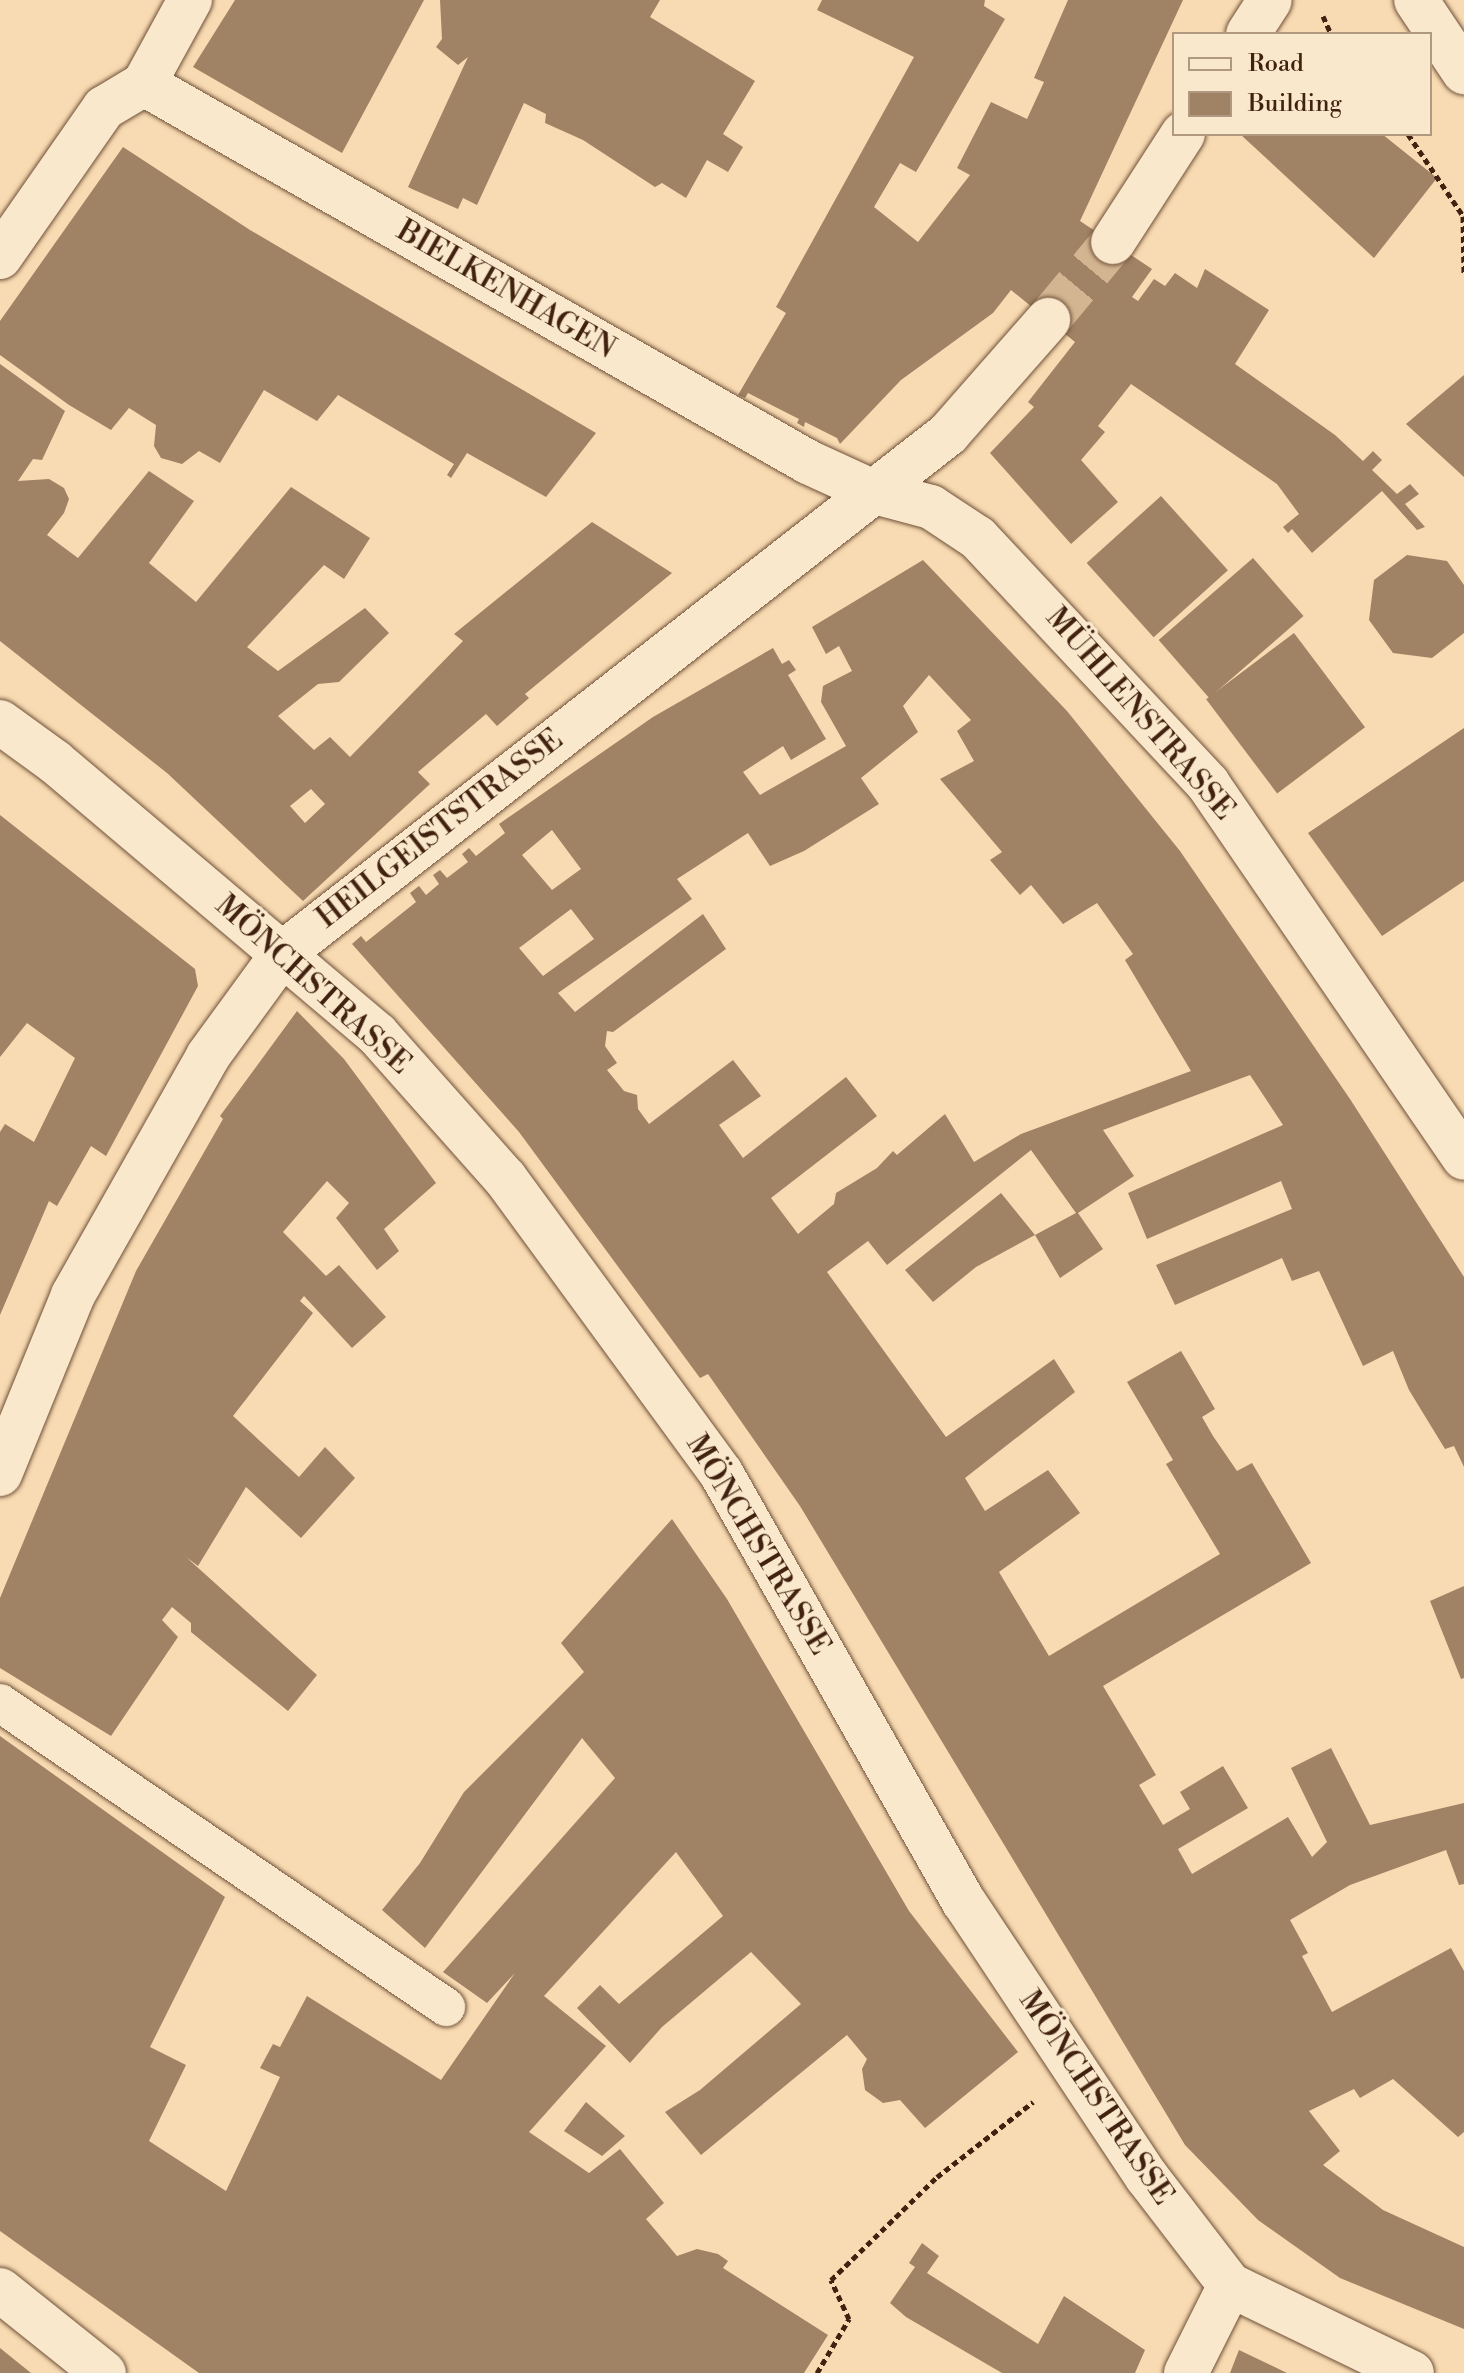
<!DOCTYPE html>
<html>
<head>
<meta charset="utf-8">
<style>
	body { margin:0 }
	#map { position:relative; width:1464px; height:2373px; overflow:hidden; background:#f8dbb2; font-family:"Libre Bodoni",serif }
	div>[style] { position:absolute }
	[style*='--x'] { left:calc(var(--x)*1px); top:calc(var(--y)*1px); width:calc(var(--w)*1px); rotate:calc(var(--a)*1deg) }
	.building>* { inset:0; background:#a08264; transform-origin:0 0 }
	.street-tunnel>* { height:44px; margin-top:-22px; transform-origin:0; background:repeating-linear-gradient(90deg,#d3b691 0 44px,transparent 0 66px) }
	.path>* { height:5px; margin-top:-2.5px; transform-origin:0; background:repeating-linear-gradient(90deg,#41210f 0 6px,transparent 0 10px) }
	.roads { filter:drop-shadow(0 0 2px #6f5038) drop-shadow(0 0 2px #6f5038) }
	.lane>* { height:38px; margin:-19px; padding:0 19px; transform-origin:19px; border-radius:19px; background:#fae8cd }
	.street>* { height:44px; margin:-22px; padding:0 22px; transform-origin:22px; border-radius:22px; background:#fae8cd }
	.secondary>* { height:44px; margin:-22px; padding:0 22px; transform-origin:22px; border-radius:22px; background:#fae8cd }
	span { translate:-50% -50%; white-space:nowrap; text-align:center; line-height:1.15; -webkit-text-stroke:7px #fae8cd; paint-order:stroke }
	.street-label { font-size:30px; color:#41210f }
	.legend { position:absolute; left:1172px; top:32px; width:260px; height:104px; box-sizing:border-box; background:#fae8cd; border:2px solid #b09881; margin:0; padding:10px 14px; list-style:none; font-size:24px; color:#41210f }
	.legend li { display:flex; align-items:center; gap:16px; height:40px }
	.legend b { width:40px; border:2px solid #b09881 }
</style>
</head>
<body>
<div id="map">
	<div class="building">
		<i style="clip-path:polygon(235px 0,424px 0,342px 153px,193px 67px)"></i>
		<i style="clip-path:polygon(440px 0,660px 0,650px 17px,755px 81px,723px 134px,743px 147px,728px 172px,707px 160px,686px 198px,662px 183px,655px 187px,583px 140px,545px 123px,546px 114px,524px 103px,477px 205px,463px 198px,458px 209px,412px 189px,408px 187px,468px 57px,458px 65px,436px 47px,442px 39px)"></i>
		<i style="clip-path:polygon(822px 0,985px 0,984px 6px,1005px 19px,916px 172px,900px 163px,874px 207px,918px 242px,970px 175px,957px 168px,991px 102px,1027px 119px,1044px 82px,1034px 78px,1068px 0,1183px 0,1080px 221px,1152px 269px,1132px 297px,1138px 301px,1154px 279px,1165px 286px,1175px 273px,1197px 288px,1205px 269px,1269px 310px,1235px 364px,1335px 435px,1363px 461px,1373px 451px,1382px 460px,1372px 470px,1397px 494px,1410px 484px,1419px 494px,1405px 504px,1425px 527px,1417px 530px,1382px 491px,1312px 553px,1292px 529px,1288px 533px,1283px 527px,1299px 514px,1277px 484px,1131px 384px,1098px 426px,1105px 432px,1081px 460px,1118px 502px,1071px 544px,990px 453px,1034px 407px,1028px 402px,1075px 342px,1011px 290px,993px 313px,901px 380px,840px 444px,837px 438px,805px 422px,804px 427px,797px 423px,799px 419px,748px 393px,745px 398px,738px 395px,786px 313px,776px 307px,914px 57px,817px 10px)"></i>
		<i style="clip-path:polygon(1240px 134px,1382px 134px,1437px 178px,1374px 258px)"></i>
		<i style="clip-path:polygon(123px 147px,250px 230px,596px 433px,546px 497px,467px 453px,451px 478px,447px 475px,454px 464px,338px 395px,317px 421px,264px 390px,220px 463px,199px 451px,182px 464px,161px 458px,154px 446px,156px 425px,129px 408px,111px 430px,69px 405px,0 355px,0 321px)"></i>
		<i style="clip-path:polygon(evenodd,0 364px,65px 411px,42px 460px,33px 459px,18px 481px,49px 479px,64px 488px,69px 499px,64px 513px,47px 535px,78px 558px,149px 471px,194px 501px,149px 563px,196px 602px,291px 487px,370px 538px,344px 579px,324px 565px,247px 647px,278px 671px,365px 608px,389px 633px,339px 682px,318px 684px,278px 716px,314px 750px,330px 737px,350px 757px,463px 641px,454px 634px,592px 522px,672px 573px,525px 694px,529px 698px,497px 726px,486px 714px,418px 772px,430px 784px,303px 901px,167px 773px,0 641px,0 364px,311px 789px,325px 804px,305px 823px,290px 806px,311px 789px)"></i>
		<i style="clip-path:polygon(1464px 375px,1464px 477px,1406px 424px)"></i>
		<i style="left:1161px;top:496px;width:100px;height:100px;rotate:48deg"></i>
		<i style="clip-path:polygon(1407px 555px,1447px 561px,1464px 585px,1464px 633px,1432px 658px,1393px 653px,1369px 620px,1374px 580px)"></i>
		<i style="left:1253px;top:558px;width:77px;height:125px;rotate:49deg"></i>
		<i style="clip-path:polygon(evenodd,923px 560px,1067px 711px,1180px 851px,1350px 1099px,1464px 1277px,1464px 1467px,1454px 1446px,1445px 1449px,1409px 1390px,1393px 1351px,1363px 1366px,1319px 1271px,1292px 1281px,1282px 1258px,1175px 1305px,1156px 1265px,1292px 1209px,1281px 1181px,1147px 1239px,1128px 1193px,1283px 1125px,1250px 1075px,1103px 1130px,1134px 1176px,1078px 1213px,1103px 1249px,1060px 1278px,1035px 1235px,1076px 1213px,1031px 1150px,887px 1265px,868px 1241px,827px 1272px,946px 1437px,1054px 1359px,1075px 1392px,965px 1478px,985px 1511px,1048px 1470px,1080px 1513px,999px 1572px,1049px 1656px,1220px 1554px,1166px 1464px,1173px 1460px,1127px 1382px,1181px 1351px,1215px 1409px,1202px 1417px,1213px 1436px,1237px 1471px,1252px 1463px,1311px 1563px,1103px 1686px,1156px 1775px,1139px 1785px,1163px 1825px,1190px 1809px,1180px 1792px,1223px 1766px,1248px 1808px,1178px 1849px,1192px 1874px,1288px 1817px,1312px 1857px,1327px 1842px,1291px 1768px,1331px 1748px,1370px 1825px,1464px 1803px,1464px 1884px,1459px 1885px,1446px 1850px,1350px 1885px,1290px 1920px,1308px 1953px,1302px 1956px,1332px 2012px,1451px 1948px,1464px 1971px,1464px 2132px,1458px 2137px,1393px 2079px,1360px 2098px,1354px 2089px,1309px 2111px,1340px 2151px,1323px 2165px,1383px 2210px,1464px 2247px,1464px 2329px,1340px 2278px,1258px 2220px,1185px 2145px,800px 1506px,708px 1374px,700px 1378px,519px 1132px,352px 944px,361px 936px,366px 942px,416px 902px,410px 893px,419px 886px,426px 895px,439px 884px,433px 875px,440px 870px,447px 878px,468px 862px,462px 854px,469px 848px,476px 856px,505px 833px,499px 824px,653px 717px,773px 648px,782px 664px,789px 660px,796px 670px,788px 675px,826px 739px,791px 760px,783px 746px,743px 772px,760px 795px,846px 746px,821px 702px,823px 686px,852px 671px,839px 646px,826px 654px,812px 627px,923px 560px,929px 675px,971px 720px,957px 731px,974px 761px,940px 779px,1002px 852px,990px 860px,1020px 895px,1031px 885px,1063px 924px,1097px 903px,1133px 954px,1125px 960px,1191px 1071px,1021px 1134px,974px 1162px,945px 1114px,897px 1155px,893px 1151px,877px 1168px,836px 1193px,834px 1204px,798px 1234px,771px 1198px,877px 1116px,846px 1077px,743px 1158px,719px 1125px,761px 1096px,733px 1060px,649px 1124px,638px 1109px,637px 1095px,624px 1091px,607px 1070px,617px 1063px,605px 1046px,607px 1031px,613px 1032px,726px 949px,703px 914px,575px 1012px,558px 993px,692px 899px,677px 879px,748px 833px,770px 866px,804px 851px,879px 804px,861px 778px,918px 732px,903px 706px,929px 675px,923px 560px,552px 830px,581px 869px,552px 890px,522px 855px,552px 830px,923px 560px,571px 909px,594px 939px,543px 976px,519px 948px,571px 909px)"></i>
		<i style="left:1294px;top:633px;width:118px;height:110px;rotate:53deg"></i>
		<i style="clip-path:polygon(1464px 728px,1464px 881px,1382px 936px,1308px 833px)"></i>
		<i style="clip-path:polygon(0 815px,195px 969px,198px 986px,106px 1156px,91px 1146px,57px 1206px,49px 1201px,0 1315px,0 1132px,5px 1124px,34px 1142px,75px 1058px,27px 1023px,0 1057px)"></i>
		<i style="clip-path:polygon(297px 1011px,344px 1059px,436px 1183px,384px 1229px,399px 1251px,377px 1270px,336px 1218px,349px 1203px,327px 1181px,283px 1232px,326px 1276px,339px 1265px,386px 1317px,352px 1348px,304px 1296px,300px 1301px,313px 1313px,233px 1416px,299px 1477px,325px 1447px,355px 1478px,301px 1538px,246px 1487px,198px 1566px,186px 1557px,317px 1675px,288px 1711px,191px 1632px,191px 1623px,172px 1607px,162px 1620px,178px 1637px,111px 1736px,0 1668px,0 1598px,136px 1271px,223px 1119px,220px 1116px)"></i>
		<i style="clip-path:polygon(1001px 1193px,1035px 1235px,976px 1267px,933px 1302px,905px 1270px)"></i>
		<i style="clip-path:polygon(672px 1519px,727px 1599px,909px 1911px,1018px 2052px,925px 2128px,900px 2100px,883px 2103px,865px 2090px,862px 2069px,867px 2059px,847px 2035px,701px 2155px,665px 2112px,700px 2090px,801px 2004px,751px 1952px,662px 2027px,630px 2063px,577px 2008px,600px 1985px,619px 2004px,723px 1916px,676px 1852px,544px 1996px,606px 2046px,529px 2132px,589px 2173px,620px 2149px,664px 2203px,646px 2219px,677px 2256px,697px 2249px,718px 2254px,728px 2261px,723px 2268px,828px 2335px,804px 2373px,199px 2373px,0 2231px,0 1736px,225px 1897px,150px 2047px,186px 2065px,149px 2141px,226px 2191px,280px 2077px,260px 2068px,273px 2044px,280px 2047px,307px 1996px,441px 2080px,515px 1973px,487px 2003px,443px 1972px,615px 1778px,582px 1738px,425px 1948px,382px 1910px,420px 1863px,464px 1792px,584px 1672px,561px 1643px)"></i>
		<i style="clip-path:polygon(1464px 1586px,1464px 1678px,1461px 1679px,1430px 1601px)"></i>
		<i style="clip-path:polygon(586px 2102px,625px 2136px,602px 2156px,564px 2131px)"></i>
		<i style="clip-path:polygon(922px 2243px,939px 2256px,927px 2273px,1038px 2344px,1064px 2296px,1145px 2350px,1135px 2373px,1002px 2373px,906px 2317px,890px 2303px,915px 2267px,909px 2263px)"></i>
		<i style="clip-path:polygon(0 2348px,31px 2373px,0 2373px)"></i>
		<i style="clip-path:polygon(1239px 2350px,1287px 2373px,1230px 2373px)"></i>
	</div>
	<div class="street-tunnel">
		<i style="--x:1048;--y:320;--w:102;--a:-50.2"></i>
	</div>
	<div class="path">
		<i style="--x:1323;--y:16;--w:20;--a:66"></i>
		<i style="--x:1408;--y:134;--w:99;--a:56.1"></i>
		<i style="--x:1463;--y:216;--w:60;--a:89"></i>
		<i style="--x:817;--y:2373;--w:63;--a:-59.3"></i>
		<i style="--x:849;--y:2319;--w:43;--a:-114.8"></i>
		<i style="--x:831;--y:2280;--w:148;--a:-44.2"></i>
		<i style="--x:937;--y:2177;--w:122;--a:-38"></i>
	</div>
	<div class="roads">
		<div class="lane">
			<i style="--x:0;--y:1703;--w:540;--a:34.28"></i>
		</div>
		<div class="street">
			<i style="--x:1248;--y:34;--w:40;--a:-57.1"></i>
			<i style="--x:144;--y:84;--w:96;--a:-61.3"></i>
			<i style="--x:1113;--y:242;--w:129;--a:-57.1"></i>
			<i style="--x:0;--y:257;--w:182;--a:-55.1"></i>
			<i style="--x:104;--y:108;--w:47;--a:-31"></i>
			<i style="--x:144;--y:84;--w:764;--a:29.65"></i>
			<i style="--x:808;--y:462;--w:69;--a:24.7"></i>
			<i style="--x:871;--y:491;--w:62;--a:14.9"></i>
			<i style="--x:931;--y:507;--w:56;--a:33.4"></i>
			<i style="--x:978;--y:538;--w:337;--a:46.9"></i>
			<i style="--x:1208;--y:784;--w:453;--a:55.6"></i>
			<i style="--x:0;--y:722;--w:68;--a:36"></i>
			<i style="--x:55;--y:762;--w:422;--a:40.2"></i>
			<i style="--x:377;--y:1034;--w:193;--a:48.4"></i>
			<i style="--x:505;--y:1178;--w:366;--a:53.8"></i>
			<i style="--x:721;--y:1473;--w:493;--a:60.5"></i>
			<i style="--x:964;--y:1902;--w:330;--a:56.4"></i>
			<i style="--x:1147;--y:2177;--w:136;--a:52.5"></i>
			<i style="--x:1230;--y:2285;--w:202;--a:25.8"></i>
			<i style="--x:0;--y:1474;--w:193;--a:-67.8"></i>
			<i style="--x:73;--y:1295;--w:274;--a:-60.5"></i>
			<i style="--x:208;--y:1056;--w:127;--a:-53.9"></i>
			<i style="--x:283;--y:953;--w:844;--a:-37.97"></i>
			<i style="--x:948;--y:434;--w:152;--a:-48.7"></i>
			<i style="--x:0;--y:2290;--w:133;--a:38.6"></i>
			<i style="--x:1186;--y:2373;--w:98;--a:-63.4"></i>
		</div>
		<div class="secondary">
			<i style="--x:1416;--y:0;--w:87;--a:56.3"></i>
		</div>
	</div>
	<div class="street-label">
		<span style="left:506px;top:290px;rotate:30deg">BIELKENHAGEN</span>
		<span style="left:1140px;top:714px;rotate:49deg">MÜHLENSTRASSE</span>
		<span style="left:440px;top:829px;rotate:-38deg">HEILGEISTSTRASSE</span>
		<span style="left:313px;top:985px;rotate:42deg">MÖNCHSTRASSE</span>
		<span style="left:758px;top:1545px;rotate:59deg">MÖNCHSTRASSE</span>
		<span style="left:1096px;top:2098px;rotate:56deg">MÖNCHSTRASSE</span>
	</div>
	<ul class="legend">
	<li><b style="height:10px;background:#fae8cd"></b>Road</li>
	<li><b style="height:22px;background:#a08264"></b>Building</li>
	</ul>
</div>
</body>
</html>
